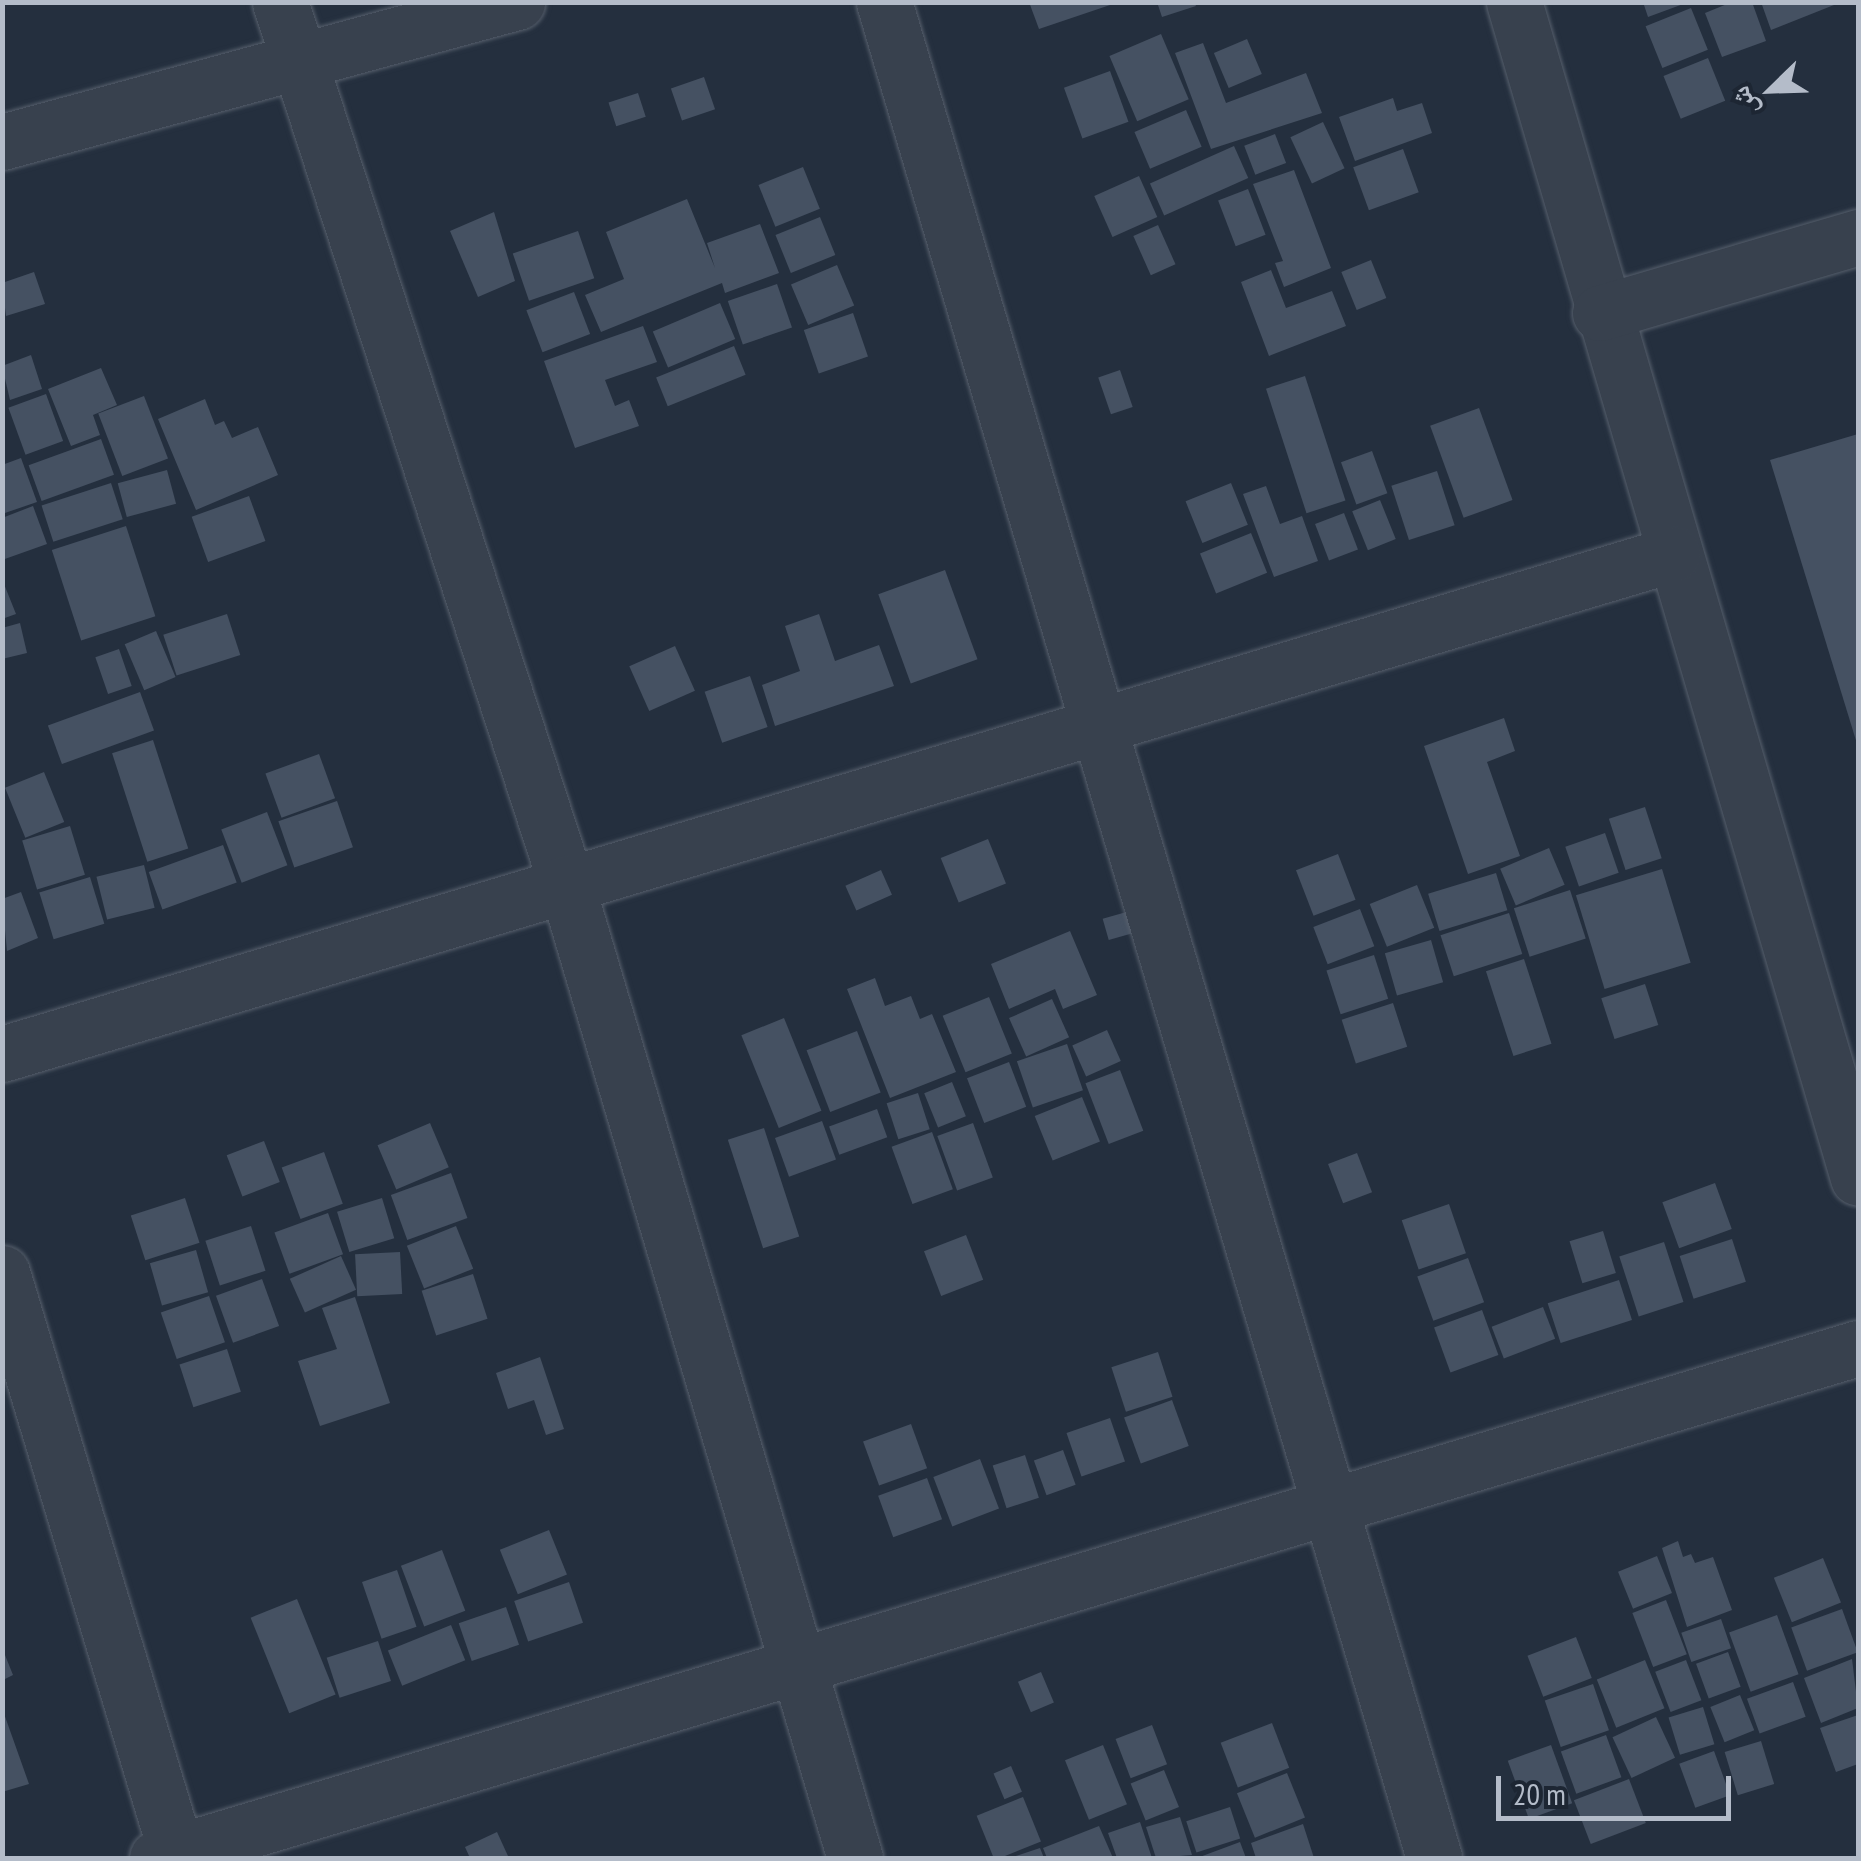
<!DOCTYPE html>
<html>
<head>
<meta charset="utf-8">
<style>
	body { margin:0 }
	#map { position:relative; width:1861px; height:1861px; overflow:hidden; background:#242f3e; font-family:"PT Sans Narrow","Noto Naskh Arabic",sans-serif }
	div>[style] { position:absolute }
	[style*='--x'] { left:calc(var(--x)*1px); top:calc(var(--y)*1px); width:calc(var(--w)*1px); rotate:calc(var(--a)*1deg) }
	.building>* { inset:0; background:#455162; transform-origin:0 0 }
	.roads { filter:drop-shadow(0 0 2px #565f6c) drop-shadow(0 0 2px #565f6c) }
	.minor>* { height:55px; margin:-27.5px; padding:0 27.5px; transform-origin:27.5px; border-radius:27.5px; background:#38414e }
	span { translate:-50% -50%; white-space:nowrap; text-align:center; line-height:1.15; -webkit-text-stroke:8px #1d2633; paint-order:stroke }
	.frame { position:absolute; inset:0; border:5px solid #b4bcc9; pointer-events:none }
	.north { position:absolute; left:1721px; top:40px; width:100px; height:100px; -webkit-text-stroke:8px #1d2633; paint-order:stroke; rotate:247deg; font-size:28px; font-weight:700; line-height:40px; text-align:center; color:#b4bcc9 }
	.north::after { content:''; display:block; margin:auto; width:35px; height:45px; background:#b4bcc9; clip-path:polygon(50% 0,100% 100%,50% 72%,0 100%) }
	.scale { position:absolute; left:1496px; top:1776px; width:235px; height:45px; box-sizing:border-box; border:5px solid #b4bcc9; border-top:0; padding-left:12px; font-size:30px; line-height:35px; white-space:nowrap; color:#b4bcc9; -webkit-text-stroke:8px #1d2633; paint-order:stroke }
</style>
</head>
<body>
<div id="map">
	<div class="building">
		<i style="clip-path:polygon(1029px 2px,1116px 2px,1116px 3px,1039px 29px)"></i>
		<i style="clip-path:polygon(1157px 2px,1194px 2px,1196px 6px,1162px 17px)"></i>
		<i style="clip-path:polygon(1643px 2px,1686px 2px,1686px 3px,1648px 17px)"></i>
		<i style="clip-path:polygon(1732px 2px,1752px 2px,1766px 41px,1722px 57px,1705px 13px)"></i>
		<i style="clip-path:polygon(1761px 2px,1839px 2px,1839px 3px,1771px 30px)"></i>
		<i style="left:1691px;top:8px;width:45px;height:49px;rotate:68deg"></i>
		<i style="left:1161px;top:34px;width:71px;height:56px;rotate:67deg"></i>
		<i style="left:1247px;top:39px;width:38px;height:36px;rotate:67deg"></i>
		<i style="clip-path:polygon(1203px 43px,1226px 103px,1306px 73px,1322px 113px,1211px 149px,1175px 53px)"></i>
		<i style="left:1708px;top:58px;width:46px;height:48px;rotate:68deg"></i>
		<i style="left:1110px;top:71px;width:54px;height:49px;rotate:70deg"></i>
		<i style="left:704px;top:77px;width:34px;height:35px;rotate:71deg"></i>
		<i style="left:638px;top:93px;width:25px;height:31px;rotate:72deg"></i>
		<i style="clip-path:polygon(1393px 98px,1397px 111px,1422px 103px,1432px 133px,1355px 161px,1339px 117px)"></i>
		<i style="left:1186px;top:110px;width:40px;height:56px;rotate:67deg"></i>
		<i style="left:1323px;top:122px;width:51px;height:36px;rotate:65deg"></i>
		<i style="left:1275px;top:134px;width:31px;height:33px;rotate:69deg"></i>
		<i style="left:1234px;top:146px;width:35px;height:92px;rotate:66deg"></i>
		<i style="left:1403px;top:149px;width:46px;height:53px;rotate:70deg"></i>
		<i style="left:803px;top:167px;width:45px;height:48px;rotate:68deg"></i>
		<i style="clip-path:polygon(1294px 170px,1331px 268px,1284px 287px,1275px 263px,1283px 261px,1253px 184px)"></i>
		<i style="left:1139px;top:176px;width:45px;height:49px;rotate:66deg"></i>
		<i style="left:1248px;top:189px;width:49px;height:32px;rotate:69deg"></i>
		<i style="clip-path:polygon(687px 199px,715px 268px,707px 243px,760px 224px,779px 273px,725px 293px,722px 283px,601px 332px,585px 295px,624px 279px,606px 232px)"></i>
		<i style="clip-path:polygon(494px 212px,515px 281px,478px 297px,450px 231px)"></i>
		<i style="left:820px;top:217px;width:41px;height:48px;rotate:68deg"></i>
		<i style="left:1158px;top:225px;width:43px;height:27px;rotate:66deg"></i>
		<i style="left:578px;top:231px;width:50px;height:69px;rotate:71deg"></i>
		<i style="left:1371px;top:260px;width:41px;height:32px;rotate:68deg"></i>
		<i style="left:837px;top:265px;width:44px;height:50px;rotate:67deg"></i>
		<i style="clip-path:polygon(1271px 270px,1286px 308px,1332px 291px,1346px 326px,1269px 356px,1241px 282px)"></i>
		<i style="clip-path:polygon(34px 272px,45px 304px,6px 316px,2px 283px)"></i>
		<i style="left:777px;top:284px;width:46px;height:52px;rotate:71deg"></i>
		<i style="left:574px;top:292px;width:45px;height:51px;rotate:69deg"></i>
		<i style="left:720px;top:303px;width:39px;height:73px;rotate:67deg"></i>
		<i style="left:853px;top:313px;width:46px;height:52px;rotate:71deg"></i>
		<i style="clip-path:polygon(643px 326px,657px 362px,605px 380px,615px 406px,629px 400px,639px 426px,575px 448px,544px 361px)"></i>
		<i style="left:734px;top:346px;width:31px;height:84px;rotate:68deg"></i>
		<i style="clip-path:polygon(31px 355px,42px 389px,10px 400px,2px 366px)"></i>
		<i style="clip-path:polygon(101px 368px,117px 405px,93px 415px,100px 435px,71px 446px,48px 389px)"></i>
		<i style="left:1120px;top:370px;width:39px;height:23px;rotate:71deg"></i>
		<i style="left:1305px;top:376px;width:131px;height:41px;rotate:72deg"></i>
		<i style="left:46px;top:394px;width:50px;height:40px;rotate:70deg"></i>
		<i style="left:144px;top:396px;width:67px;height:49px;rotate:69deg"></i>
		<i style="clip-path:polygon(205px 399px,215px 425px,224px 421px,232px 438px,258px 427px,278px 475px,196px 510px,158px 419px)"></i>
		<i style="left:1479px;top:408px;width:98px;height:52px;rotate:70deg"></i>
		<i style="clip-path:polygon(1858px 434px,1858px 747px,1770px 460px)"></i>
		<i style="left:101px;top:439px;width:38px;height:77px;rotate:70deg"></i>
		<i style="left:1372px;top:451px;width:45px;height:33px;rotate:70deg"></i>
		<i style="clip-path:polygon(21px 458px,37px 502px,2px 514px,2px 465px)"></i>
		<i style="left:167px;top:470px;width:35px;height:51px;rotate:75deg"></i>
		<i style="left:1437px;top:471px;width:57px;height:48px;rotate:72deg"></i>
		<i style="left:111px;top:483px;width:38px;height:73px;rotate:72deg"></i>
		<i style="left:1231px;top:483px;width:45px;height:49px;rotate:68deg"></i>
		<i style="clip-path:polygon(1266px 486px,1280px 524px,1302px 516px,1318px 561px,1274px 577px,1243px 494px)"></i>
		<i style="left:249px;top:496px;width:48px;height:61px;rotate:70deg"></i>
		<i style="left:1380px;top:500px;width:42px;height:30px;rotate:68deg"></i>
		<i style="clip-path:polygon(33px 506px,47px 544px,2px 560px,2px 518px)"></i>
		<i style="left:1344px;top:513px;width:39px;height:31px;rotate:69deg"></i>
		<i style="left:126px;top:526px;width:95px;height:78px;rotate:72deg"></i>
		<i style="left:1251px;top:533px;width:43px;height:55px;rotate:68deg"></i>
		<i style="left:945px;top:570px;width:95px;height:71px;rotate:70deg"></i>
		<i style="clip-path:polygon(2px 579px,16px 614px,2px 619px)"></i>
		<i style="left:227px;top:614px;width:43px;height:67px;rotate:72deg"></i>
		<i style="clip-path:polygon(819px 614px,835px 661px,879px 645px,894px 686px,775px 726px,762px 685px,800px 671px,785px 626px)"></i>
		<i style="clip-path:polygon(20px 623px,27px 653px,2px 659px,2px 628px)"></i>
		<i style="left:156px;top:631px;width:50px;height:34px;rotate:67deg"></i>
		<i style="left:675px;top:646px;width:49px;height:50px;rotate:66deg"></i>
		<i style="left:119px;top:649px;width:39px;height:25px;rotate:71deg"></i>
		<i style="left:750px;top:676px;width:54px;height:48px;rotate:71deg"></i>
		<i style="left:140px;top:692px;width:41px;height:98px;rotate:70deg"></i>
		<i style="clip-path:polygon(1504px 718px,1515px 751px,1487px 762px,1520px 856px,1468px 874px,1424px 746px)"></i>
		<i style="left:153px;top:740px;width:114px;height:43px;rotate:72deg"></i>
		<i style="left:319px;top:754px;width:47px;height:57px;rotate:70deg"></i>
		<i style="left:44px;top:772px;width:54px;height:42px;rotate:68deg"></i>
		<i style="left:337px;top:801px;width:49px;height:62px;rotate:71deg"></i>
		<i style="left:1645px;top:807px;width:54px;height:38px;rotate:72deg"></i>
		<i style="left:267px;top:812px;width:57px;height:49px;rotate:69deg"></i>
		<i style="left:70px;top:826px;width:51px;height:50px;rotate:73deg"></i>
		<i style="left:1605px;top:833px;width:42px;height:42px;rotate:71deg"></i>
		<i style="left:988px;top:839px;width:48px;height:51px;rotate:68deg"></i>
		<i style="left:223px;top:845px;width:40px;height:79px;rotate:70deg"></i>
		<i style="left:1549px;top:848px;width:40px;height:53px;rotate:67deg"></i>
		<i style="left:1338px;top:854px;width:49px;height:45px;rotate:69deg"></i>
		<i style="left:144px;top:865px;width:44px;height:49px;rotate:76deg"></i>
		<i style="left:1662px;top:869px;width:98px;height:90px;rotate:73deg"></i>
		<i style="left:881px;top:870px;width:27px;height:39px;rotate:66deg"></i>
		<i style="left:1496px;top:873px;width:39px;height:71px;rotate:73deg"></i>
		<i style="left:90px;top:877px;width:49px;height:53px;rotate:73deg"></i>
		<i style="left:1417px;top:885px;width:46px;height:51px;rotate:68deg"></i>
		<i style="left:1570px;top:890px;width:51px;height:59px;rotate:72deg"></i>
		<i style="clip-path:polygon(21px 892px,38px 938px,7px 951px,2px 899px)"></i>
		<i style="left:1144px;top:907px;width:22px;height:43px;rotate:74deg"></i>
		<i style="left:1360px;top:909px;width:40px;height:50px;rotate:69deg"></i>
		<i style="left:1509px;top:913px;width:43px;height:72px;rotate:72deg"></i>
		<i style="clip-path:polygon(1070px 931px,1097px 995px,1063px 1009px,1055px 989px,1009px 1009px,991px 964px)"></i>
		<i style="left:1431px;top:940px;width:44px;height:48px;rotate:74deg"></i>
		<i style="left:1374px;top:955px;width:46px;height:50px;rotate:72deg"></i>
		<i style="left:1524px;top:959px;width:89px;height:40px;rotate:72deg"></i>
		<i style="clip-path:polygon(875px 978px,885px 1006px,911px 996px,920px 1019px,932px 1014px,956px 1072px,890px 1098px,847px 989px)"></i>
		<i style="left:1645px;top:984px;width:43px;height:46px;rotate:72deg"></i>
		<i style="left:989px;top:997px;width:61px;height:50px;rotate:68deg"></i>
		<i style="left:1052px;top:999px;width:42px;height:47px;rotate:66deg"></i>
		<i style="left:1393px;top:1003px;width:46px;height:54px;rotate:72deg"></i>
		<i style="left:784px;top:1018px;width:100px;height:46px;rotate:68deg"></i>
		<i style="left:1107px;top:1030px;width:34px;height:38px;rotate:66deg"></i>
		<i style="left:857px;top:1031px;width:66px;height:54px;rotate:69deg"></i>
		<i style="left:1067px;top:1044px;width:49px;height:53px;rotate:71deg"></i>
		<i style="left:1009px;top:1062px;width:48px;height:45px;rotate:69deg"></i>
		<i style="left:1120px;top:1070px;width:65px;height:37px;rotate:69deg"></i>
		<i style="left:952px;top:1082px;width:37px;height:30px;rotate:68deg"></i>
		<i style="left:918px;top:1093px;width:38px;height:33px;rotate:72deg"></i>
		<i style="left:1082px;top:1097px;width:48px;height:51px;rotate:68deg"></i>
		<i style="left:877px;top:1109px;width:30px;height:51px;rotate:70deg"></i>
		<i style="left:822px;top:1121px;width:41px;height:50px;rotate:70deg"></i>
		<i style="left:430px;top:1123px;width:48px;height:57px;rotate:67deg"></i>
		<i style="left:973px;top:1123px;width:58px;height:38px;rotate:70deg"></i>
		<i style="left:764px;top:1128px;width:114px;height:38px;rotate:72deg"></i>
		<i style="left:932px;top:1132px;width:61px;height:43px;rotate:70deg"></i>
		<i style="left:264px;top:1141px;width:44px;height:40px;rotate:69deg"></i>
		<i style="left:324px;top:1152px;width:55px;height:45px;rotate:70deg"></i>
		<i style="left:1357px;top:1153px;width:42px;height:31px;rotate:69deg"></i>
		<i style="left:451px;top:1173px;width:48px;height:64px;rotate:70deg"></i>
		<i style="left:1715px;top:1183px;width:49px;height:56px;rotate:70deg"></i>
		<i style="left:185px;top:1198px;width:47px;height:57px;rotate:72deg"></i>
		<i style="left:382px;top:1198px;width:42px;height:47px;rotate:73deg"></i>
		<i style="left:1449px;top:1204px;width:52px;height:50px;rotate:71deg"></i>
		<i style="left:328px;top:1213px;width:44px;height:57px;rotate:70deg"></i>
		<i style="left:251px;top:1226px;width:47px;height:48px;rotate:72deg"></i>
		<i style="left:456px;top:1226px;width:46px;height:53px;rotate:68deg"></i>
		<i style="left:1603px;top:1231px;width:44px;height:35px;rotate:73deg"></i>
		<i style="left:966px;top:1235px;width:48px;height:45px;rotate:69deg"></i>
		<i style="left:1732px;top:1239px;width:45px;height:55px;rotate:72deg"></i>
		<i style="left:1664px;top:1242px;width:63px;height:47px;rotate:72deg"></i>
		<i style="left:196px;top:1250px;width:44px;height:48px;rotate:74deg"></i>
		<i style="left:400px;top:1252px;width:42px;height:45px;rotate:87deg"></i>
		<i style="left:341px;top:1256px;width:37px;height:56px;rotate:66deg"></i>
		<i style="left:1468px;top:1258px;width:47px;height:54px;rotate:70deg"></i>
		<i style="left:473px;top:1274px;width:47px;height:54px;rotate:72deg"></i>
		<i style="left:262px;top:1279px;width:50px;height:49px;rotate:70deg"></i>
		<i style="left:1619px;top:1280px;width:42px;height:75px;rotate:72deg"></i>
		<i style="left:209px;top:1296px;width:49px;height:51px;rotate:71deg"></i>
		<i style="clip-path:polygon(355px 1297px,390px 1403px,320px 1426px,298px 1361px,337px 1349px,322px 1308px)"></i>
		<i style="left:1543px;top:1307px;width:34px;height:55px;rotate:69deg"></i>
		<i style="left:1482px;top:1310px;width:48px;height:51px;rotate:70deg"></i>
		<i style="left:227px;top:1349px;width:45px;height:50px;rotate:72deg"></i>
		<i style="left:1158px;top:1352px;width:47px;height:49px;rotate:72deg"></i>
		<i style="clip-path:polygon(540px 1357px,564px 1429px,546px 1435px,534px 1400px,508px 1409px,496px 1373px)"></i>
		<i style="left:1172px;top:1400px;width:49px;height:51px;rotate:70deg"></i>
		<i style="left:1110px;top:1418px;width:46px;height:46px;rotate:71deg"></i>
		<i style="left:911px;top:1424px;width:47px;height:51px;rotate:70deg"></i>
		<i style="left:1063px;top:1450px;width:37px;height:31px;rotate:70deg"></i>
		<i style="left:1025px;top:1455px;width:45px;height:34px;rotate:72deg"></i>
		<i style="left:980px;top:1459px;width:53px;height:50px;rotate:69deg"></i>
		<i style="left:927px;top:1478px;width:44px;height:52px;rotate:70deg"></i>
		<i style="left:549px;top:1530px;width:48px;height:53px;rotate:68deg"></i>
		<i style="clip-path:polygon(1678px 1541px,1683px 1557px,1691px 1554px,1695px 1563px,1713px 1557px,1732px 1610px,1687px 1627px,1662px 1548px)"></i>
		<i style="left:442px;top:1550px;width:65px;height:44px;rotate:69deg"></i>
		<i style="left:1657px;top:1556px;width:40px;height:42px;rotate:68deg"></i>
		<i style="left:1823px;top:1558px;width:48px;height:53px;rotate:68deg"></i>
		<i style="left:397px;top:1570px;width:60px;height:37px;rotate:71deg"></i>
		<i style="left:569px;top:1582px;width:43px;height:58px;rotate:71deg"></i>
		<i style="left:297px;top:1599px;width:103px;height:50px;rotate:68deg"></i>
		<i style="left:1666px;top:1600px;width:58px;height:36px;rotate:69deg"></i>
		<i style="left:506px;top:1607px;width:40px;height:50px;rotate:71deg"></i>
		<i style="left:1842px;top:1609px;width:46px;height:54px;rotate:70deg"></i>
		<i style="left:1777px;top:1615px;width:63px;height:51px;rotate:70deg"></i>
		<i style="left:1721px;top:1619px;width:31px;height:42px;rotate:71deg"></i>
		<i style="left:451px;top:1625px;width:38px;height:68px;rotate:68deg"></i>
		<i style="left:1576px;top:1637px;width:44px;height:52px;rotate:69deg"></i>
		<i style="left:378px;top:1641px;width:42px;height:54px;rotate:72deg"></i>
		<i style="clip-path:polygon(3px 1650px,13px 1675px,3px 1680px)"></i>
		<i style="left:1728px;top:1652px;width:37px;height:34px;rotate:70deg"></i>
		<i style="clip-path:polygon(1852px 1659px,1858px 1708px,1821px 1723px,1804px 1678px)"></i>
		<i style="left:1645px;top:1660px;width:52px;height:52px;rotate:68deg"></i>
		<i style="left:1686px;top:1660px;width:43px;height:33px;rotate:69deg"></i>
		<i style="left:1041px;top:1672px;width:33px;height:25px;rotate:67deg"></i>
		<i style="left:1793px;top:1682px;width:37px;height:49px;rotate:70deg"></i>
		<i style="left:1593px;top:1684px;width:49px;height:51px;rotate:71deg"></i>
		<i style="left:1740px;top:1695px;width:38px;height:32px;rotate:68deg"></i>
		<i style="left:1703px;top:1707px;width:39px;height:36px;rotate:73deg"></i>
		<i style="clip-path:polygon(2px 1708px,29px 1784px,2px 1792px)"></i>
		<i style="clip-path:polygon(1858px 1715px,1858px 1764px,1836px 1772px,1820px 1728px)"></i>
		<i style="left:1656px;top:1717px;width:45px;height:48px;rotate:65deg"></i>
		<i style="left:1272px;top:1723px;width:48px;height:55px;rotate:69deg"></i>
		<i style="left:1152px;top:1725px;width:42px;height:39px;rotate:69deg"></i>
		<i style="left:1606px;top:1735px;width:45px;height:48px;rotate:70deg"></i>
		<i style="left:1761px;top:1741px;width:45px;height:38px;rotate:73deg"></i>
		<i style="left:1103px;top:1745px;width:64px;height:41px;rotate:68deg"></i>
		<i style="left:1551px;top:1745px;width:62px;height:46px;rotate:70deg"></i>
		<i style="left:1714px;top:1751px;width:47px;height:37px;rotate:70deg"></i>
		<i style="left:1011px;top:1766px;width:28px;height:19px;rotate:67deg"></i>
		<i style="left:1164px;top:1770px;width:40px;height:36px;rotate:68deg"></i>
		<i style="left:1287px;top:1773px;width:48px;height:54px;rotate:68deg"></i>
		<i style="left:1629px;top:1779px;width:47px;height:59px;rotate:69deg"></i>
		<i style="left:1023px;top:1797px;width:48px;height:50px;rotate:68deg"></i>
		<i style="left:1230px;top:1807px;width:33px;height:46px;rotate:72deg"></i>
		<i style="clip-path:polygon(1180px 1817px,1192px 1855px,1156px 1858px,1146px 1827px)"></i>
		<i style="clip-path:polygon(1140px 1822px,1152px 1858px,1117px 1858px,1108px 1833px)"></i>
		<i style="clip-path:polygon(1303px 1824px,1314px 1858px,1256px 1858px,1251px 1843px)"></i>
		<i style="clip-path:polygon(1099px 1826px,1113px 1858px,1047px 1858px,1043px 1848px)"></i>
		<i style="clip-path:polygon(497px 1832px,508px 1856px,470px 1858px,465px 1847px)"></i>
		<i style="clip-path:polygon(1240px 1842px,1246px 1858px,1197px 1858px)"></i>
		<i style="clip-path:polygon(1040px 1848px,1044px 1858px,1010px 1858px)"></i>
	</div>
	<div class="roads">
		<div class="minor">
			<i style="--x:280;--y:2;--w:926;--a:72.01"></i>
			<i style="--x:566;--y:883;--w:1017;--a:73.49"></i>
			<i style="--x:884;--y:2;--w:1936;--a:73.49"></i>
			<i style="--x:1514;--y:2;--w:1225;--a:73.69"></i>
			<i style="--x:2;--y:142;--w:534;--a:-15.21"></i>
			<i style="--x:1600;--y:313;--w:269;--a:-16.4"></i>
			<i style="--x:2;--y:1054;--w:1744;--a:-16.66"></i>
			<i style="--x:2;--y:1273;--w:611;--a:73.26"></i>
			<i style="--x:157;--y:1858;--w:1776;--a:-16.69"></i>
		</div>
	</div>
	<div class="frame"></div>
	<div class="north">ش</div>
	<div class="scale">20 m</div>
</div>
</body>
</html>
